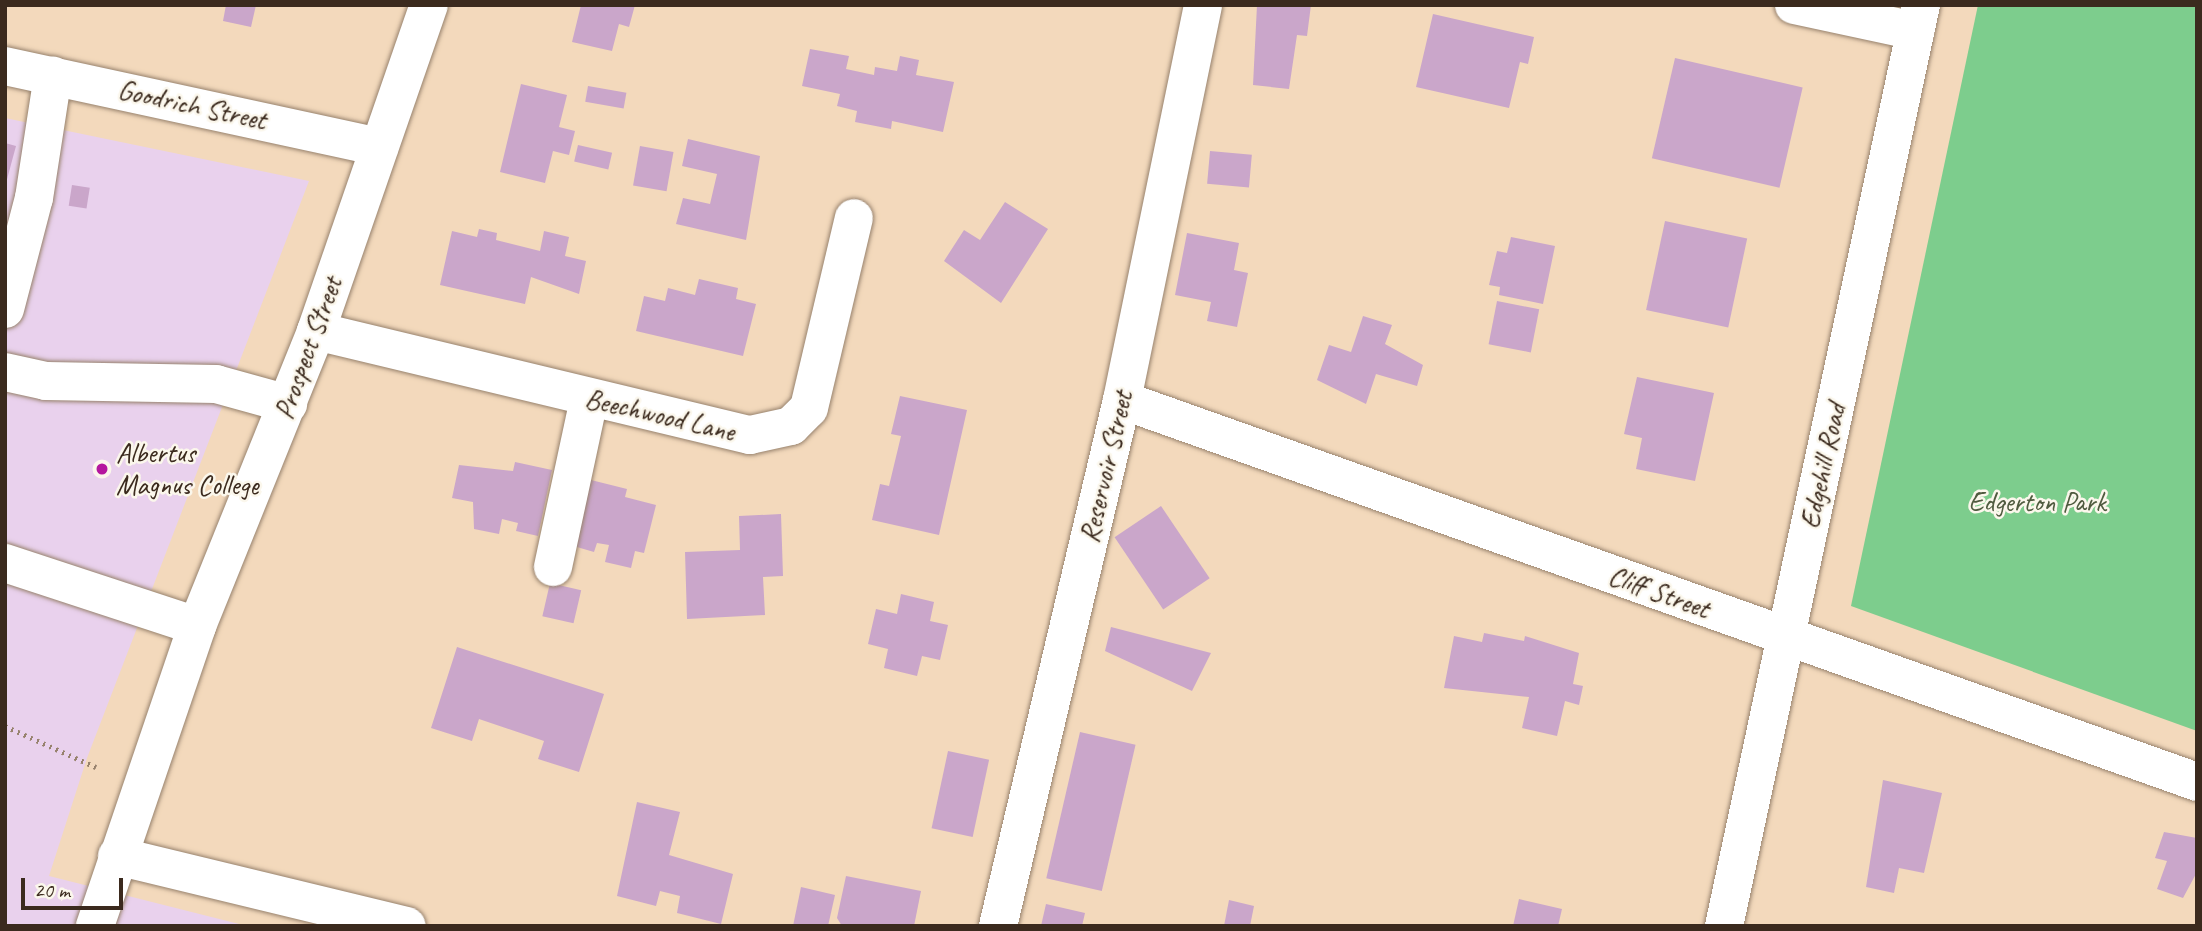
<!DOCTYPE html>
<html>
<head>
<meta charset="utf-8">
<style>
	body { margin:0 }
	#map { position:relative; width:2202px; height:931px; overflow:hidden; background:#f3d9bc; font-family:Caveat,sans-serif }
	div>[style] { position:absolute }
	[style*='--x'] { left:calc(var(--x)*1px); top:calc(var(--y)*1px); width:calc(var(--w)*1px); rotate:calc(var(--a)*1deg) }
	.built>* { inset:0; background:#e9d1ed }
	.green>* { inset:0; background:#7dcd8d }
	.building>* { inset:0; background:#caa6ca; transform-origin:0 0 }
	.path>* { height:4.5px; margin-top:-2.25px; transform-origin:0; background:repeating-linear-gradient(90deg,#97826d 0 2px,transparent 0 7px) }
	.roads { filter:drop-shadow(0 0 2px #97826d) drop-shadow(0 0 2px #97826d) }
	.minor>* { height:38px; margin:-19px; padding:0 19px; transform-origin:19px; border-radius:19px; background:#fff }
	.major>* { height:38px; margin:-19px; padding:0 19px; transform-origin:19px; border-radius:19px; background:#fff }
	.dots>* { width:19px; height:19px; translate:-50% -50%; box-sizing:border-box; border:4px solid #fbf7ec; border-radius:50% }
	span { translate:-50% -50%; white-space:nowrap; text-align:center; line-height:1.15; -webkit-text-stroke:5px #fbf7ec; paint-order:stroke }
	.street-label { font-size:28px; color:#3b2a1e }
	.poi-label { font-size:28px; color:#3b2a1e }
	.left { translate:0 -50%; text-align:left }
	.park-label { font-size:28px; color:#4f5b3f }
	.frame { position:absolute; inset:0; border:7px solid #3b2a1e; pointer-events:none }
	.scale { position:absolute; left:21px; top:878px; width:102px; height:32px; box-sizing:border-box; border:4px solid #3b2a1e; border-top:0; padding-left:9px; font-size:21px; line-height:24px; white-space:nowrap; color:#3b2a1e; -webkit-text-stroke:5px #fbf7ec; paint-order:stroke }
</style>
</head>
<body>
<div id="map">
	<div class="built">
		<i style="clip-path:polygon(5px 118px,309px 181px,87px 758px,49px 876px,247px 926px,5px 926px)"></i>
	</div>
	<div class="green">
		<i style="clip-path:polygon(1978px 5px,2197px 5px,2197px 731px,1851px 606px)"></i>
	</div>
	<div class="building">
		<i style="clip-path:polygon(226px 5px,256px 5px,251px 27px,223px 21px)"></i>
		<i style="clip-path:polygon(581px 5px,635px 5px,629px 27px,619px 24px,612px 51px,572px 42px)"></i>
		<i style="clip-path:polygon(1257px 5px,1311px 5px,1307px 36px,1297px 35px,1289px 89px,1253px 85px)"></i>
		<i style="clip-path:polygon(1433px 14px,1534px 37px,1528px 64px,1520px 62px,1509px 108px,1416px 87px)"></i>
		<i style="clip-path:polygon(810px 49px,849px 56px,846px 69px,874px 75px,875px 67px,897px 71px,900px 56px,919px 60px,916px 75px,954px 82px,943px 132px,892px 121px,891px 129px,855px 122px,857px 111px,837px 106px,840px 94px,802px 86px)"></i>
		<i style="left:1675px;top:58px;width:131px;height:103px;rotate:13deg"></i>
		<i style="clip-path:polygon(521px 84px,567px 95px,559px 127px,575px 131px,569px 155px,553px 151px,545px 183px,500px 172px)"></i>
		<i style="left:588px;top:86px;width:39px;height:16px;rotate:10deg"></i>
		<i style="clip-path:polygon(688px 139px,760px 156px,746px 240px,676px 224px,683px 198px,710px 204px,717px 174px,682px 166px)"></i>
		<i style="clip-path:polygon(5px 143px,16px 146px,6px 183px,5px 183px)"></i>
		<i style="left:578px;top:145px;width:35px;height:17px;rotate:13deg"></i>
		<i style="left:640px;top:146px;width:34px;height:40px;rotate:10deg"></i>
		<i style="left:1210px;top:151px;width:42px;height:33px;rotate:5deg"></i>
		<i style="left:72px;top:185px;width:18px;height:21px;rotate:9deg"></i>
		<i style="clip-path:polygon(1005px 202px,1048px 229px,1001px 303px,944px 261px,964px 230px,980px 240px)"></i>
		<i style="left:1665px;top:221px;width:84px;height:91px;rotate:12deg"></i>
		<i style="clip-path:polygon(479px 229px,497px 233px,496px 240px,540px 251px,544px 231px,569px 237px,565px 256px,586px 261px,579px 294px,531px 277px,525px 304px,440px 285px,452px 231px,477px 237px)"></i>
		<i style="clip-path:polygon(1187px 233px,1239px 243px,1234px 270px,1248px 273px,1237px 327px,1207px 321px,1211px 302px,1175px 295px)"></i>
		<i style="clip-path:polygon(1511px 237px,1555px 246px,1543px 304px,1499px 295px,1500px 287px,1489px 285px,1497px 251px,1507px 253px)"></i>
		<i style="clip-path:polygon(699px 279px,738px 288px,736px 299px,756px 304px,743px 356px,636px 331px,644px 296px,665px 301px,668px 288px,695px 295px)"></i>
		<i style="left:1497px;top:301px;width:43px;height:44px;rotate:11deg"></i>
		<i style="clip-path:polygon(1363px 316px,1392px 325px,1385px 344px,1423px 365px,1417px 386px,1376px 374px,1366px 404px,1317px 380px,1329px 345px,1351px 352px)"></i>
		<i style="clip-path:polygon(1637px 377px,1714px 393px,1695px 481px,1636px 469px,1642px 438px,1624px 434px)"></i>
		<i style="clip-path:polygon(900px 396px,967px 410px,939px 535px,872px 520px,880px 484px,889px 486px,901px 436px,891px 434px)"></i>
		<i style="clip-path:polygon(515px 462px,552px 470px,538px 536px,516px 531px,518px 523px,502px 519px,499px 534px,474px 529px,473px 502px,452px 498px,459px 465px,513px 471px)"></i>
		<i style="clip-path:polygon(587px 479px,627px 489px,625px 497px,656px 505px,644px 553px,635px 551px,631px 568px,605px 562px,609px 545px,597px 543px,594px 552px,570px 545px)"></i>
		<i style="left:1161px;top:506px;width:87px;height:56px;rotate:56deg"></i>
		<i style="clip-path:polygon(781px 514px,783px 576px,763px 577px,765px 615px,687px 619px,685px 552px,740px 550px,739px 516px)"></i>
		<i style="left:550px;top:583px;width:32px;height:34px;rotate:13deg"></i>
		<i style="clip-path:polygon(901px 594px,934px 602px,930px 621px,948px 625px,940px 660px,922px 656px,917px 676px,884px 668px,888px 649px,868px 644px,876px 609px,897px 614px)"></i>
		<i style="clip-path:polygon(1111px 627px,1211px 653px,1192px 691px,1105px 651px)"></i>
		<i style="clip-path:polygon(1484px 633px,1524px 641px,1525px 636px,1579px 653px,1573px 684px,1583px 686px,1579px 705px,1565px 701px,1557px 736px,1522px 728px,1529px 697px,1444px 688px,1454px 636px,1482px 642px)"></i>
		<i style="clip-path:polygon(457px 647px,604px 694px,579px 772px,538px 759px,544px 741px,479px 719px,472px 741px,431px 728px)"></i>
		<i style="left:1080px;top:732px;width:57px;height:150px;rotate:13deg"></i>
		<i style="left:948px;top:751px;width:42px;height:79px;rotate:12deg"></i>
		<i style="clip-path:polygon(1883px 780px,1942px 793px,1924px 873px,1899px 868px,1894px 893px,1866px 887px)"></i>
		<i style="clip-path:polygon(637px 802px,680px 812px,669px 855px,733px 874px,721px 924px,677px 913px,680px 896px,660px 891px,656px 906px,617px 896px)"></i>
		<i style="clip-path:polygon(2164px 832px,2197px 838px,2197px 872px,2183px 898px,2157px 889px,2167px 861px,2155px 858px)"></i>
		<i style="clip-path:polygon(846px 876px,921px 891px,914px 926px,842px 926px,837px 918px)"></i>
		<i style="clip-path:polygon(801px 887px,835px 895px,828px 926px,793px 926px)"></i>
		<i style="clip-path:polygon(1519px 899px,1562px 909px,1558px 926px,1513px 926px)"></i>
		<i style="clip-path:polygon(1229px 900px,1254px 906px,1250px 926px,1224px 926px)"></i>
		<i style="clip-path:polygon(1046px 904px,1085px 913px,1082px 926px,1041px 926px)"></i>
	</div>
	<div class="path">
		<i style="--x:5;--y:726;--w:100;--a:24.3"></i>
	</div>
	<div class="roads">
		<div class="minor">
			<i style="--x:1794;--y:5;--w:124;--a:12.1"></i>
			<i style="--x:5;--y:309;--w:115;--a:-75.4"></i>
			<i style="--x:34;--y:198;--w:124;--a:-81.2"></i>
			<i style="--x:316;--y:331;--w:446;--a:13.5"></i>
			<i style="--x:750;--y:435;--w:42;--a:-12.4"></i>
			<i style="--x:791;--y:426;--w:25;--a:-45"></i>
			<i style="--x:809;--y:408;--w:195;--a:-76.7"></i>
			<i style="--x:5;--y:372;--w:42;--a:12.4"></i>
			<i style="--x:46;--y:381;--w:170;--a:1"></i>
			<i style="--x:216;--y:384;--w:75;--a:15.5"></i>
			<i style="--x:1122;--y:400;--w:1141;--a:19.56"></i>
			<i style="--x:5;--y:563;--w:202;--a:18.2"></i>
			<i style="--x:553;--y:567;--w:172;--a:-77.9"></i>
			<i style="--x:117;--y:856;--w:298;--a:13.6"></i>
			<i style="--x:998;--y:926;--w:540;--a:-76.74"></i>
			<i style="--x:1122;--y:400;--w:403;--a:-78.4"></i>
			<i style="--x:1724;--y:926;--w:942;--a:-77.93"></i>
		</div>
		<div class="major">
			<i style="--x:5;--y:66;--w:383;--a:12.2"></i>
			<i style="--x:95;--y:926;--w:317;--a:-71.2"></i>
			<i style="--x:197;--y:626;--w:318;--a:-68"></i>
			<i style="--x:316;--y:331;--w:345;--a:-70.9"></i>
		</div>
	</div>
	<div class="dots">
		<i style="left:102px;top:469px;background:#b5179e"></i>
	</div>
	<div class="street-label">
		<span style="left:192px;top:105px;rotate:12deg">Goodrich Street</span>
		<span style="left:308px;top:348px;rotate:-70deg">Prospect Street</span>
		<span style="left:660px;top:415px;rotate:13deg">Beechwood Lane</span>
		<span style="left:1823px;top:466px;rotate:-78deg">Edgehill Road</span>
		<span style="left:1106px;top:467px;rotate:-77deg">Reservoir Street</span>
		<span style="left:1659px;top:592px;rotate:20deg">Cliff Street</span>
	</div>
	<div class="poi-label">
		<span class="left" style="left:116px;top:469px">Albertus<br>Magnus College</span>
	</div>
	<div class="park-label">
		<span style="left:2037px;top:502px">Edgerton Park</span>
	</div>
	<div class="frame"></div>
	<div class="scale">20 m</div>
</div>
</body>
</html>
